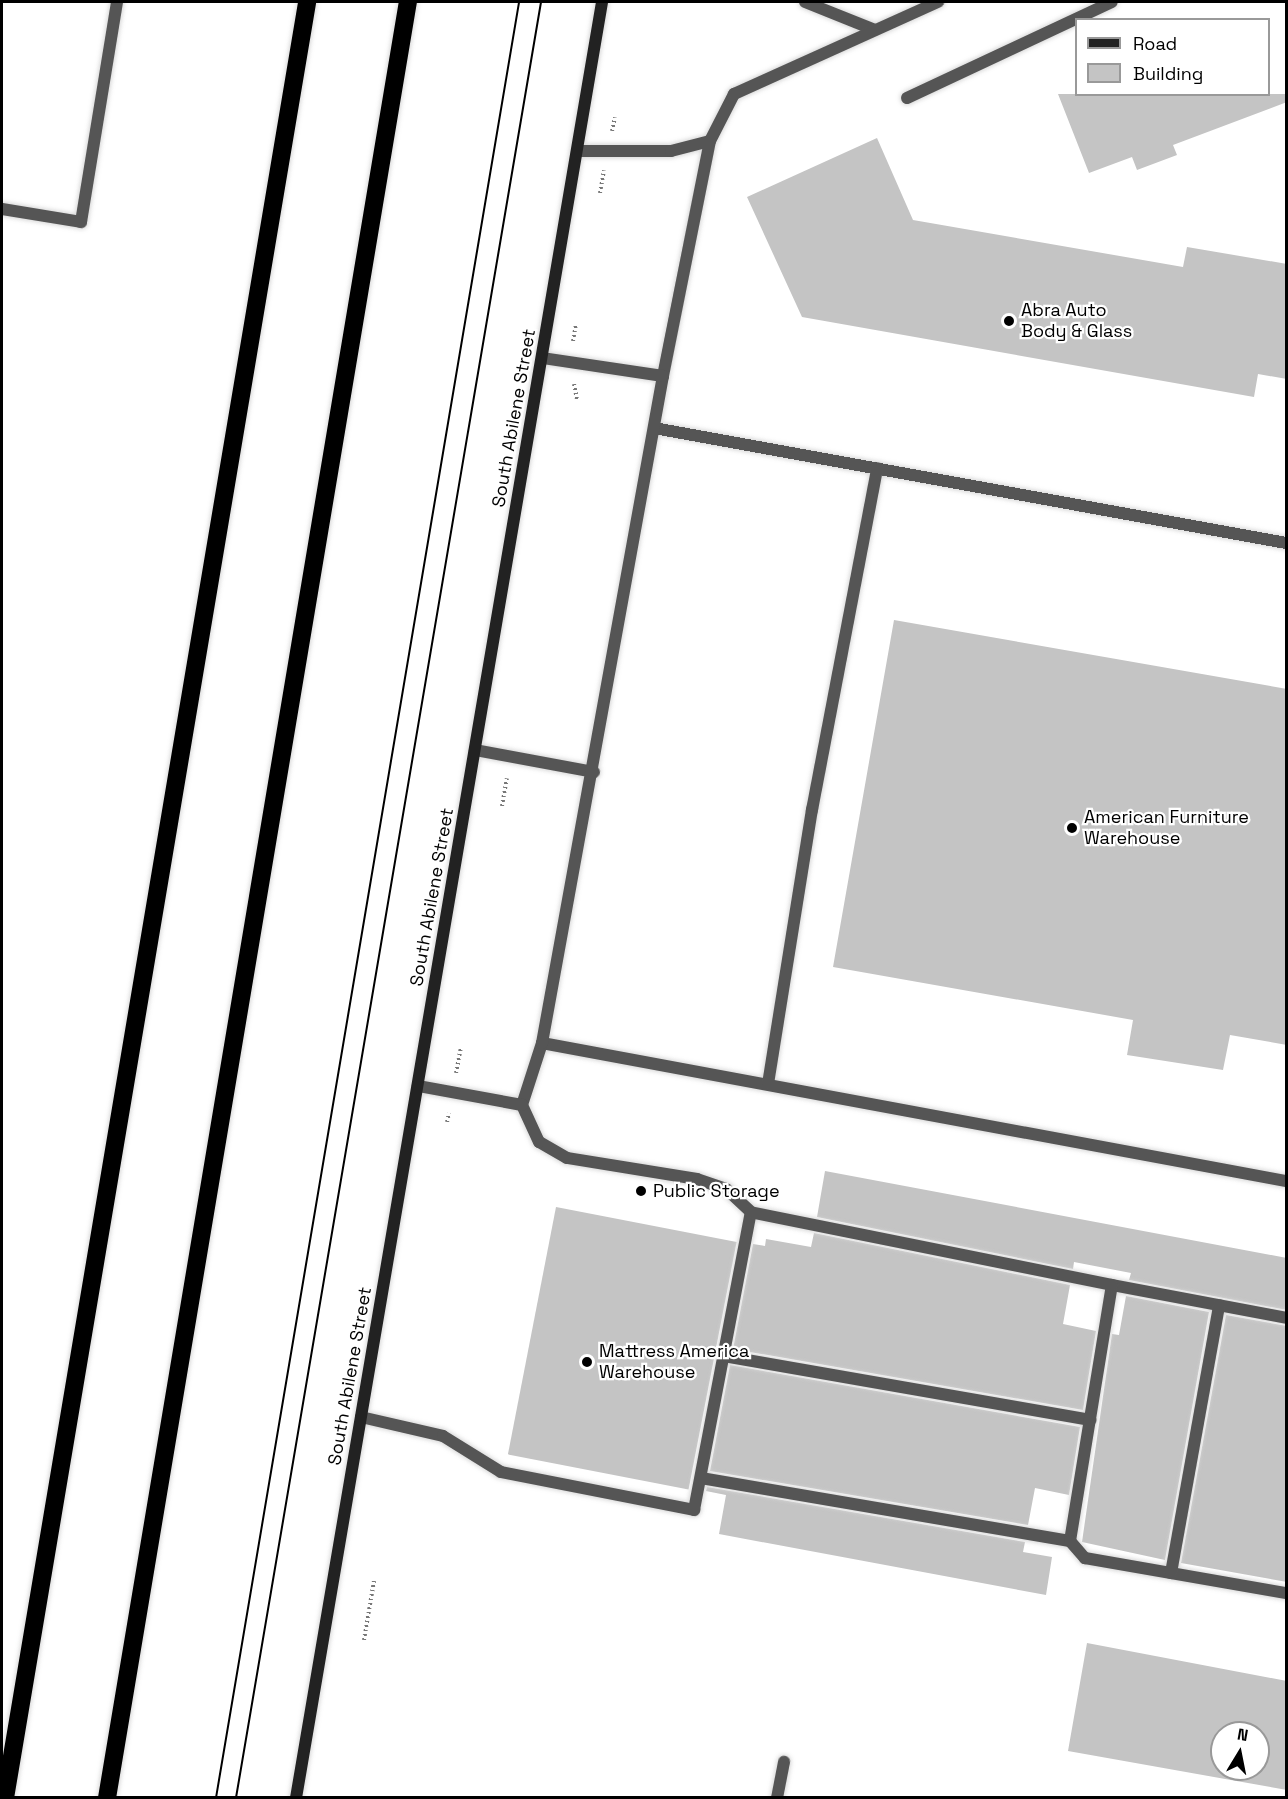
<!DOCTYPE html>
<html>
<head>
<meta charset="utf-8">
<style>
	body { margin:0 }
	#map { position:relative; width:1288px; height:1799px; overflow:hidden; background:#fff; font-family:"Space Grotesk",sans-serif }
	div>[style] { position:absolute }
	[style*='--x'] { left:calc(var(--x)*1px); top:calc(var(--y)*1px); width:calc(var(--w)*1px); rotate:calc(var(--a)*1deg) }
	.building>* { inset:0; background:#c4c4c4; transform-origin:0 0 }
	.path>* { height:4px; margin-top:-2px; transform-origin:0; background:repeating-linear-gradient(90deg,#777 0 1.5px,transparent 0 4.5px) }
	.roads { filter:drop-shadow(0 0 2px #dbdbdb) drop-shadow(0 0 2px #dbdbdb) }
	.lane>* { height:12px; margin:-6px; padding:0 6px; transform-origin:6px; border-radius:6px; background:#555 }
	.secondary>* { height:12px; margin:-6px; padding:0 6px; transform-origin:6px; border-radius:6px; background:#222 }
	.highway>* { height:18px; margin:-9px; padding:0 9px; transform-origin:9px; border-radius:9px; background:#000 }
	.tram>* { height:1.5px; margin:-0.75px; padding:0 0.75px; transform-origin:0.75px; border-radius:0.75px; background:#000 }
	.dots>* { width:16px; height:16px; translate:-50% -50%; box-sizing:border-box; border:3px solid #fff; border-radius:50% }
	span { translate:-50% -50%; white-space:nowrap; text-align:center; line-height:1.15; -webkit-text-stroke:4.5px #fff; paint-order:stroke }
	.poi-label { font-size:18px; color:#000 }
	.left { translate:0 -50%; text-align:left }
	.street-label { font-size:18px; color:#000 }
	.frame { position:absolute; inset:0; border:3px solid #000; pointer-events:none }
	.legend { position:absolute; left:1075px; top:18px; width:195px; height:78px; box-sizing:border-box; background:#fff; border:2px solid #999; margin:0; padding:8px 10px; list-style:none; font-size:18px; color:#000 }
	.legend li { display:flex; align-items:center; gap:12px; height:30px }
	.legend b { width:30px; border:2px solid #999 }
	.north { position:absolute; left:1210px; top:1721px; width:60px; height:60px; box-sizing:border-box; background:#fff; border:2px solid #999; border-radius:50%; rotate:10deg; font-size:16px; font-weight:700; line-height:24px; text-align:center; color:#000 }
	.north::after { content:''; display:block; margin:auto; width:21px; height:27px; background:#000; clip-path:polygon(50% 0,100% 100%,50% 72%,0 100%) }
</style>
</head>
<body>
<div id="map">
	<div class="building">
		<i style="clip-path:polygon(1058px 94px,1287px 94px,1287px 102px,1173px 145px,1177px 155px,1137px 170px,1132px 157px,1089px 173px)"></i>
		<i style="clip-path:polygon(877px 138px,913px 220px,1183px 267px,1187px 247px,1287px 264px,1287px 379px,1258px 374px,1254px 397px,802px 317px,747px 197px)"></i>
		<i style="clip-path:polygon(894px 620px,1287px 689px,1287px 1045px,1230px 1035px,1223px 1070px,1127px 1055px,1133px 1020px,833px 967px)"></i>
		<i style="clip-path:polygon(825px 1171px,1287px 1258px,1287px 1310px,1129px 1280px,1131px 1273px,1074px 1262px,1073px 1269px,817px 1217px)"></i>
		<i style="left:556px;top:1207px;width:184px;height:252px;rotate:11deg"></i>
		<i style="clip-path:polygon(814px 1233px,1070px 1285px,1063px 1324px,1096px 1331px,1083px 1410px,733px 1349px,753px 1244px,765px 1246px,766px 1239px,811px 1247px)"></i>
		<i style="clip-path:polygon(1126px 1296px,1209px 1312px,1165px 1560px,1082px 1542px,1112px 1334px,1119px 1335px)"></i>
		<i style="clip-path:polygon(1226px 1315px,1287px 1326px,1287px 1582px,1181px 1563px)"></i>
		<i style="clip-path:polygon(730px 1365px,1080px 1427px,1069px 1495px,1035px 1488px,1028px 1525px,710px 1471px)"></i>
		<i style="clip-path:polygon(707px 1487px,1025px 1542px,1023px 1552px,1052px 1557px,1046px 1595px,719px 1534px,726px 1495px,706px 1491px)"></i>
		<i style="clip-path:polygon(evenodd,1087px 1643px,1287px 1681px,1287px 1790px,1068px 1751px,1087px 1643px,1222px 1733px,1258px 1733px,1258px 1769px,1222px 1769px,1222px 1733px)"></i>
	</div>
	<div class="path">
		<i style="--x:612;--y:131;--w:14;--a:-78"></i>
		<i style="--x:600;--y:193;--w:23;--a:-80"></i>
		<i style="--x:573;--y:341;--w:17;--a:-80"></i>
		<i style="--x:574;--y:384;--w:16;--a:79"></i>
		<i style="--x:502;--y:806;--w:28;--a:-80"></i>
		<i style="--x:456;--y:1073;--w:26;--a:-79"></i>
		<i style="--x:447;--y:1122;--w:9;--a:-77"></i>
		<i style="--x:364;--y:1640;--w:60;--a:-80.4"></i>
	</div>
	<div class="roads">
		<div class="lane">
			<i style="--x:805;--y:2;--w:75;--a:21.8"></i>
			<i style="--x:907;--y:98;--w:226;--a:-25.1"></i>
			<i style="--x:578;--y:151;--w:93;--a:0"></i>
			<i style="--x:671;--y:151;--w:40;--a:-14.4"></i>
			<i style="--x:710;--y:141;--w:53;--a:-62.9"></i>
			<i style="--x:734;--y:94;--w:224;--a:-24.3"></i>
			<i style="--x:2;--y:209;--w:80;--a:9.3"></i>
			<i style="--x:81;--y:222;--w:223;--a:-80.7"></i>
			<i style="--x:663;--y:376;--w:240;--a:-78.7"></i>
			<i style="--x:654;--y:428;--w:642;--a:10.31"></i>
			<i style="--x:475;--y:750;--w:121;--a:10.5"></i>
			<i style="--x:542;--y:1043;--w:757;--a:10.51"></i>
			<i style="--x:768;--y:1084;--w:278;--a:-80.9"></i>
			<i style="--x:812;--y:810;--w:348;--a:-79.2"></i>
			<i style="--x:522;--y:1105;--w:65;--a:-72.1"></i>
			<i style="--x:542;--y:1043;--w:678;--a:-79.72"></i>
			<i style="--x:663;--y:376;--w:121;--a:-171.5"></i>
			<i style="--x:1112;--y:1285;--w:177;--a:10.7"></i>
			<i style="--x:724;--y:1356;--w:372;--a:9.9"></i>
			<i style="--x:361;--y:1417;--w:84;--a:13"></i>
			<i style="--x:443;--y:1436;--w:68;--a:31.8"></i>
			<i style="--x:501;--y:1472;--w:197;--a:11.1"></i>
			<i style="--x:694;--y:1510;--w:303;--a:-79.2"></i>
			<i style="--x:751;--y:1212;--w:34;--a:-137"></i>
			<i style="--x:726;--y:1189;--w:31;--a:-161"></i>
			<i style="--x:697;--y:1179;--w:132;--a:-170.8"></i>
			<i style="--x:567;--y:1158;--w:32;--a:-150"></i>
			<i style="--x:539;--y:1142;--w:41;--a:-114.7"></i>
			<i style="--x:522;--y:1105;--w:106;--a:-169.6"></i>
			<i style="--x:701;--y:1478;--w:374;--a:9.7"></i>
			<i style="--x:1070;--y:1541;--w:259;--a:-80.7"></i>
			<i style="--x:1112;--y:1285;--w:368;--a:-168.6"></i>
			<i style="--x:1070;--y:1541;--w:23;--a:49"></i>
			<i style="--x:1085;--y:1558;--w:204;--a:9.9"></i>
			<i style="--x:1171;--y:1573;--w:272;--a:-79.8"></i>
			<i style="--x:777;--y:1798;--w:37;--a:-79"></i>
		</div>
		<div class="secondary">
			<i style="--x:296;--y:1798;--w:1822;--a:-80.33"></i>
		</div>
		<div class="highway">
			<i style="--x:5;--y:1798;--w:1821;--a:-80.45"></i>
			<i style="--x:107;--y:1798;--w:1821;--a:-80.49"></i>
		</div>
	</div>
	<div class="tram">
		<i style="--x:216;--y:1798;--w:1821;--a:-80.42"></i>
		<i style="--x:236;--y:1798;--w:1822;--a:-80.36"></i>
	</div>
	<div class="dots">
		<i style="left:1009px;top:321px;background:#000"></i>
		<i style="left:1072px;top:828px;background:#000"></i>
		<i style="left:641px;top:1191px;background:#000"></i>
		<i style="left:587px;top:1362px;background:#000"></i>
	</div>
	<div class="poi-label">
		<span class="left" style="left:1021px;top:321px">Abra Auto<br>Body &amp; Glass</span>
		<span class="left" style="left:1084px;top:828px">American Furniture<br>Warehouse</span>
		<span class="left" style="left:653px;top:1191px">Public Storage</span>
		<span class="left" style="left:599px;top:1362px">Mattress America<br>Warehouse</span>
	</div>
	<div class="street-label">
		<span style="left:514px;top:418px;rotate:-80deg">South Abilene Street</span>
		<span style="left:432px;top:897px;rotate:-80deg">South Abilene Street</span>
		<span style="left:350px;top:1376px;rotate:-80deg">South Abilene Street</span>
	</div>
	<div class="frame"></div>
	<ul class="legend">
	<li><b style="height:8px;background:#222"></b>Road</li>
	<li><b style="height:16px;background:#c4c4c4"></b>Building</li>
	</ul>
	<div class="north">N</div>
</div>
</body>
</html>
